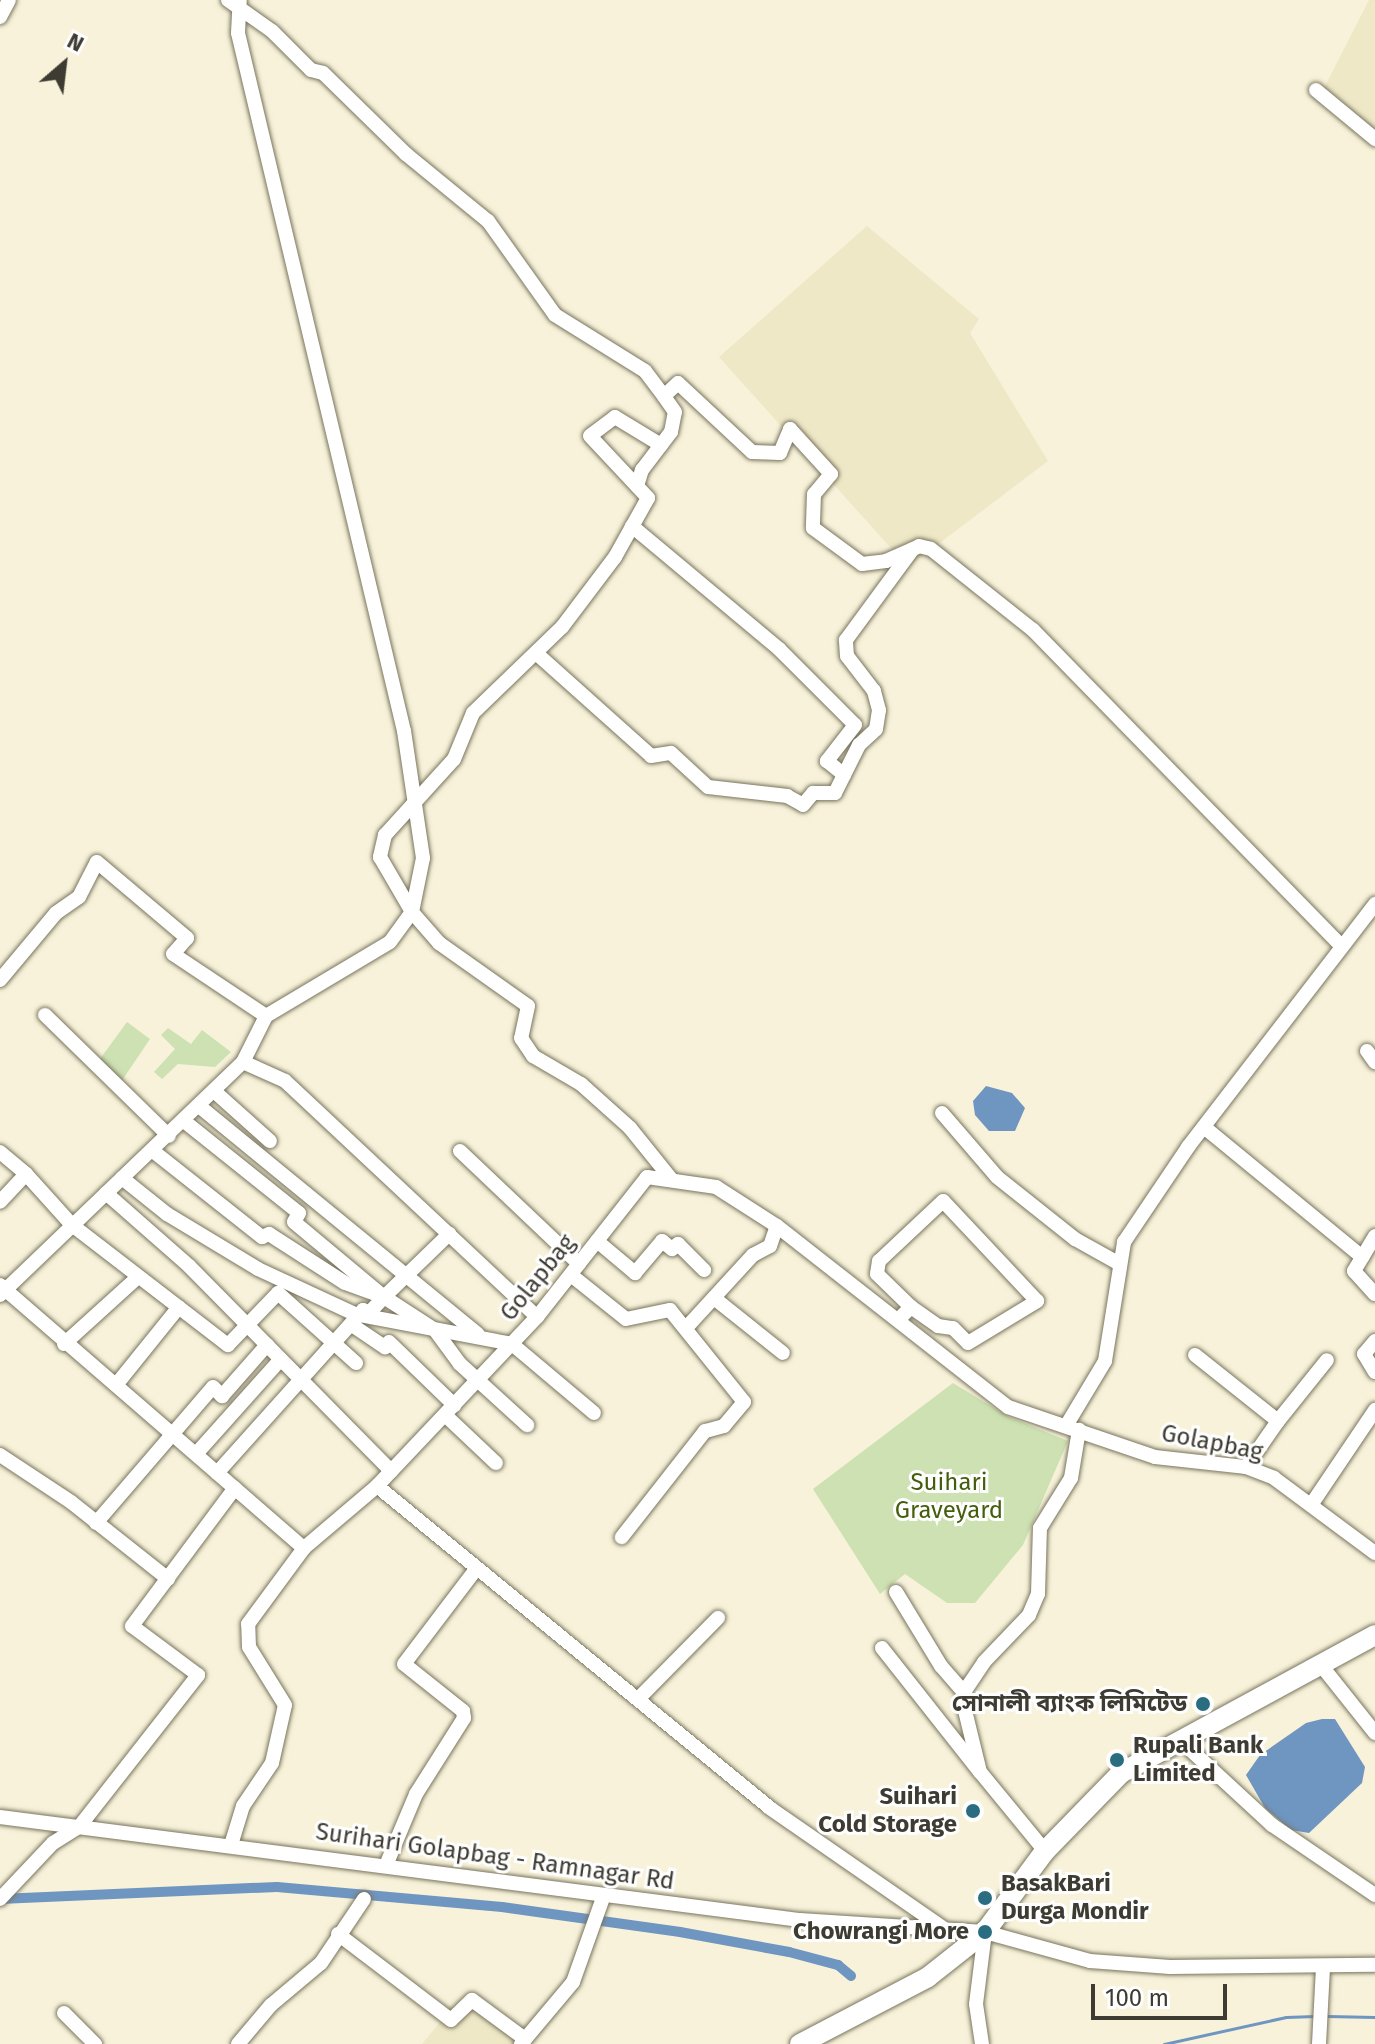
<!DOCTYPE html>
<html>
<head>
<meta charset="utf-8">
<style>
	body { margin:0 }
	#map { position:relative; width:1375px; height:2044px; overflow:hidden; background:#f7f2d9; font-family:"Fira Sans","Noto Sans Bengali",sans-serif }
	div>[style] { position:absolute }
	[style*='--x'] { left:calc(var(--x)*1px); top:calc(var(--y)*1px); width:calc(var(--w)*1px); rotate:calc(var(--a)*1deg) }
	.built>* { inset:0; background:#eee8c7 }
	.green>* { inset:0; background:#cde1b2 }
	.water>* { inset:0; background:#6f95c1 }
	.stream>* { height:3px; margin:-1.5px; padding:0 1.5px; transform-origin:1.5px; border-radius:1.5px; background:#6f95c1 }
	.canal>* { height:10px; margin:-5px; padding:0 5px; transform-origin:5px; border-radius:5px; background:#6f95c1 }
	.roads { filter:drop-shadow(0 0 2px #79745e) drop-shadow(0 0 2px #79745e) }
	.minor>* { height:14px; margin:-7px; padding:0 7px; transform-origin:7px; border-radius:7px; background:#fff }
	.highway>* { height:20px; margin:-10px; padding:0 10px; transform-origin:10px; border-radius:10px; background:#fff }
	.dots>* { width:22px; height:22px; translate:-50% -50%; box-sizing:border-box; border:4px solid #fefefe; border-radius:50% }
	span { translate:-50% -50%; white-space:nowrap; text-align:center; line-height:1.15; -webkit-text-stroke:6px #fefefe; paint-order:stroke }
	.street-label { font-size:24px; color:#3d3b32 }
	.park-label { font-size:24px; color:#455e0d }
	.poi-label { font-size:24px; color:#3d3b32; font-weight:700 }
	.right { translate:-100% -50%; text-align:right }
	.left { translate:0 -50%; text-align:left }
	.north { position:absolute; left:24px; top:24px; width:80px; height:80px; -webkit-text-stroke:6px #fefefe; paint-order:stroke; rotate:28deg; font-size:22px; font-weight:700; line-height:32px; text-align:center; color:#3d3b32 }
	.north::after { content:''; display:block; margin:auto; width:28px; height:36px; background:#3d3b32; clip-path:polygon(50% 0,100% 100%,50% 72%,0 100%) }
	.scale { position:absolute; left:1091px; top:1984px; width:136px; height:36px; box-sizing:border-box; border:4px solid #3d3b32; border-top:0; padding-left:10px; font-size:24px; line-height:28px; white-space:nowrap; color:#3d3b32; -webkit-text-stroke:6px #fefefe; paint-order:stroke }
</style>
</head>
<body>
<div id="map">
	<div class="built">
		<i style="clip-path:polygon(1369px 0,1375px 0,1375px 133px,1323px 90px)"></i>
		<i style="clip-path:polygon(867px 226px,979px 319px,970px 333px,1048px 461px,908px 567px,719px 357px)"></i>
		<i style="clip-path:polygon(471px 2008px,518px 2038px,513px 2044px,422px 2044px,442px 2020px)"></i>
	</div>
	<div class="green">
		<i style="clip-path:polygon(127px 1022px,150px 1039px,121px 1082px,100px 1059px)"></i>
		<i style="clip-path:polygon(168px 1028px,191px 1044px,202px 1030px,231px 1052px,215px 1067px,178px 1064px,162px 1079px,154px 1072px,175px 1049px,161px 1035px)"></i>
		<i style="clip-path:polygon(953px 1383px,1009px 1417px,1068px 1441px,1023px 1545px,975px 1603px,947px 1603px,905px 1574px,880px 1594px,813px 1489px)"></i>
	</div>
	<div class="water">
		<i style="clip-path:polygon(986px 1086px,1012px 1093px,1025px 1108px,1015px 1131px,989px 1131px,975px 1115px,973px 1101px)"></i>
		<i style="clip-path:polygon(1322px 1719px,1335px 1719px,1365px 1767px,1362px 1783px,1309px 1833px,1291px 1830px,1265px 1808px,1246px 1775px,1260px 1755px,1306px 1723px)"></i>
	</div>
	<div class="stream">
		<i style="--x:1327;--y:2016;--w:48;--a:1.2"></i>
		<i style="--x:1164;--y:2044;--w:125;--a:-12.5"></i>
		<i style="--x:1286;--y:2017;--w:29;--a:-2"></i>
	</div>
	<div class="canal">
		<i style="--x:0;--y:1899;--w:277;--a:-2.5"></i>
		<i style="--x:277;--y:1887;--w:226;--a:5.1"></i>
		<i style="--x:502;--y:1907;--w:180;--a:8"></i>
		<i style="--x:680;--y:1932;--w:111;--a:10.4"></i>
		<i style="--x:789;--y:1952;--w:51;--a:14.9"></i>
		<i style="--x:838;--y:1965;--w:17;--a:40"></i>
	</div>
	<div class="roads">
		<div class="minor">
			<i style="--x:228;--y:0;--w:54;--a:35.2"></i>
			<i style="--x:272;--y:31;--w:55;--a:45"></i>
			<i style="--x:311;--y:70;--w:12;--a:14"></i>
			<i style="--x:323;--y:73;--w:116;--a:44.3"></i>
			<i style="--x:406;--y:154;--w:106;--a:39.3"></i>
			<i style="--x:488;--y:221;--w:115;--a:54.5"></i>
			<i style="--x:555;--y:315;--w:106;--a:31.9"></i>
			<i style="--x:645;--y:371;--w:31;--a:53"></i>
			<i style="--x:0;--y:17;--w:19;--a:-62"></i>
			<i style="--x:1316;--y:90;--w:77;--a:39.7"></i>
			<i style="--x:661;--y:445;--w:54;--a:-148.7"></i>
			<i style="--x:615;--y:417;--w:31;--a:143"></i>
			<i style="--x:590;--y:436;--w:85;--a:46.9"></i>
			<i style="--x:648;--y:498;--w:68;--a:119.2"></i>
			<i style="--x:615;--y:557;--w:88;--a:127.1"></i>
			<i style="--x:562;--y:627;--w:124;--a:136"></i>
			<i style="--x:473;--y:713;--w:50;--a:112.4"></i>
			<i style="--x:454;--y:759;--w:103;--a:132.2"></i>
			<i style="--x:385;--y:835;--w:23;--a:103"></i>
			<i style="--x:380;--y:857;--w:64;--a:59.8"></i>
			<i style="--x:412;--y:912;--w:41;--a:48.9"></i>
			<i style="--x:439;--y:943;--w:109;--a:35.3"></i>
			<i style="--x:528;--y:1006;--w:33;--a:102"></i>
			<i style="--x:521;--y:1038;--w:22;--a:56"></i>
			<i style="--x:533;--y:1056;--w:56;--a:30.3"></i>
			<i style="--x:581;--y:1084;--w:66;--a:41.9"></i>
			<i style="--x:630;--y:1128;--w:67;--a:51.1"></i>
			<i style="--x:637;--y:486;--w:17;--a:-73"></i>
			<i style="--x:642;--y:470;--w:48;--a:-52.7"></i>
			<i style="--x:671;--y:432;--w:20;--a:-79"></i>
			<i style="--x:675;--y:412;--w:19;--a:-125"></i>
			<i style="--x:664;--y:396;--w:19;--a:-43"></i>
			<i style="--x:678;--y:383;--w:101;--a:43"></i>
			<i style="--x:752;--y:452;--w:28;--a:2"></i>
			<i style="--x:780;--y:453;--w:26;--a:-67"></i>
			<i style="--x:790;--y:429;--w:61;--a:47.7"></i>
			<i style="--x:831;--y:474;--w:26;--a:130"></i>
			<i style="--x:814;--y:494;--w:34;--a:92"></i>
			<i style="--x:813;--y:528;--w:61;--a:36.3"></i>
			<i style="--x:862;--y:564;--w:24;--a:-7"></i>
			<i style="--x:886;--y:561;--w:36;--a:-24"></i>
			<i style="--x:919;--y:546;--w:12;--a:14"></i>
			<i style="--x:931;--y:549;--w:130;--a:38.5"></i>
			<i style="--x:1033;--y:630;--w:441;--a:45.7"></i>
			<i style="--x:632;--y:526;--w:192;--a:39.9"></i>
			<i style="--x:779;--y:649;--w:107;--a:45"></i>
			<i style="--x:855;--y:725;--w:46;--a:127.9"></i>
			<i style="--x:827;--y:761;--w:22;--a:39"></i>
			<i style="--x:536;--y:653;--w:154;--a:41.8"></i>
			<i style="--x:651;--y:756;--w:20;--a:-9"></i>
			<i style="--x:671;--y:753;--w:50;--a:42.6"></i>
			<i style="--x:708;--y:787;--w:80;--a:6.5"></i>
			<i style="--x:787;--y:796;--w:18;--a:29"></i>
			<i style="--x:803;--y:805;--w:16;--a:-50"></i>
			<i style="--x:813;--y:793;--w:22;--a:0"></i>
			<i style="--x:835;--y:793;--w:54;--a:-63.4"></i>
			<i style="--x:859;--y:745;--w:23;--a:-43"></i>
			<i style="--x:876;--y:729;--w:19;--a:-81"></i>
			<i style="--x:879;--y:710;--w:20;--a:-105"></i>
			<i style="--x:874;--y:691;--w:44;--a:-127.6"></i>
			<i style="--x:847;--y:656;--w:16;--a:-94"></i>
			<i style="--x:846;--y:640;--w:112;--a:-53.7"></i>
			<i style="--x:0;--y:980;--w:87;--a:-50.1"></i>
			<i style="--x:56;--y:913;--w:28;--a:-35"></i>
			<i style="--x:79;--y:897;--w:39;--a:-63"></i>
			<i style="--x:97;--y:862;--w:118;--a:40.2"></i>
			<i style="--x:187;--y:938;--w:21;--a:131"></i>
			<i style="--x:173;--y:954;--w:112;--a:33.7"></i>
			<i style="--x:45;--y:1015;--w:173;--a:44.3"></i>
			<i style="--x:1367;--y:1051;--w:14;--a:54"></i>
			<i style="--x:243;--y:1062;--w:46;--a:24.3"></i>
			<i style="--x:285;--y:1081;--w:345;--a:43.1"></i>
			<i style="--x:214;--y:1091;--w:75;--a:41.8"></i>
			<i style="--x:199;--y:1106;--w:360;--a:39.3"></i>
			<i style="--x:942;--y:1113;--w:84;--a:49.3"></i>
			<i style="--x:997;--y:1177;--w:100;--a:38.5"></i>
			<i style="--x:1075;--y:1239;--w:51;--a:29.1"></i>
			<i style="--x:184;--y:1121;--w:147;--a:38.7"></i>
			<i style="--x:299;--y:1213;--w:10;--a:119"></i>
			<i style="--x:294;--y:1222;--w:117;--a:39.8"></i>
			<i style="--x:384;--y:1297;--w:91;--a:-44.1"></i>
			<i style="--x:1204;--y:1127;--w:205;--a:39.4"></i>
			<i style="--x:153;--y:1151;--w:139;--a:38.3"></i>
			<i style="--x:262;--y:1237;--w:8;--a:-23"></i>
			<i style="--x:269;--y:1234;--w:90;--a:32.8"></i>
			<i style="--x:345;--y:1283;--w:41;--a:19.7"></i>
			<i style="--x:384;--y:1297;--w:61;--a:32.9"></i>
			<i style="--x:435;--y:1330;--w:42;--a:53.7"></i>
			<i style="--x:460;--y:1364;--w:91;--a:42.3"></i>
			<i style="--x:460;--y:1151;--w:164;--a:43.5"></i>
			<i style="--x:0;--y:1152;--w:34;--a:40"></i>
			<i style="--x:26;--y:1174;--w:38;--a:133"></i>
			<i style="--x:26;--y:1174;--w:69;--a:48"></i>
			<i style="--x:72;--y:1225;--w:197;--a:37.6"></i>
			<i style="--x:228;--y:1345;--w:72;--a:-46.1"></i>
			<i style="--x:278;--y:1293;--w:105;--a:41.9"></i>
			<i style="--x:122;--y:1178;--w:58;--a:38.7"></i>
			<i style="--x:167;--y:1214;--w:106;--a:31.1"></i>
			<i style="--x:258;--y:1269;--w:107;--a:24.9"></i>
			<i style="--x:355;--y:1314;--w:160;--a:10.8"></i>
			<i style="--x:512;--y:1344;--w:107;--a:40.1"></i>
			<i style="--x:106;--y:1193;--w:111;--a:41.3"></i>
			<i style="--x:189;--y:1266;--w:288;--a:45.4"></i>
			<i style="--x:1375;--y:1236;--w:41;--a:121"></i>
			<i style="--x:1354;--y:1271;--w:31;--a:48"></i>
			<i style="--x:597;--y:1241;--w:50;--a:40.1"></i>
			<i style="--x:635;--y:1273;--w:42;--a:-49.8"></i>
			<i style="--x:662;--y:1241;--w:13;--a:39"></i>
			<i style="--x:672;--y:1249;--w:8;--a:-40"></i>
			<i style="--x:678;--y:1244;--w:37;--a:45"></i>
			<i style="--x:571;--y:1275;--w:70;--a:38.7"></i>
			<i style="--x:626;--y:1319;--w:45;--a:-11.6"></i>
			<i style="--x:670;--y:1310;--w:118;--a:51.2"></i>
			<i style="--x:744;--y:1402;--w:31;--a:130"></i>
			<i style="--x:724;--y:1426;--w:20;--a:165"></i>
			<i style="--x:705;--y:1431;--w:135;--a:128.1"></i>
			<i style="--x:0;--y:1285;--w:402;--a:40.9"></i>
			<i style="--x:304;--y:1548;--w:96;--a:-40.3"></i>
			<i style="--x:0;--y:1295;--w:337;--a:-43.8"></i>
			<i style="--x:243;--y:1062;--w:51;--a:-63.4"></i>
			<i style="--x:266;--y:1016;--w:144;--a:-30.8"></i>
			<i style="--x:390;--y:942;--w:37;--a:-54"></i>
			<i style="--x:412;--y:912;--w:55;--a:-78.5"></i>
			<i style="--x:423;--y:858;--w:128;--a:-98.5"></i>
			<i style="--x:404;--y:731;--w:717;--a:-103.38"></i>
			<i style="--x:238;--y:33;--w:33;--a:-87"></i>
			<i style="--x:714;--y:1298;--w:88;--a:38.6"></i>
			<i style="--x:899;--y:1319;--w:17;--a:-45"></i>
			<i style="--x:911;--y:1307;--w:33;--a:35"></i>
			<i style="--x:938;--y:1326;--w:15;--a:8"></i>
			<i style="--x:953;--y:1328;--w:21;--a:45"></i>
			<i style="--x:968;--y:1343;--w:81;--a:-31.3"></i>
			<i style="--x:1037;--y:1301;--w:137;--a:-133.2"></i>
			<i style="--x:943;--y:1201;--w:88;--a:136.8"></i>
			<i style="--x:879;--y:1261;--w:13;--a:99"></i>
			<i style="--x:877;--y:1274;--w:47;--a:44.1"></i>
			<i style="--x:352;--y:1325;--w:40;--a:34"></i>
			<i style="--x:385;--y:1347;--w:6;--a:-51"></i>
			<i style="--x:389;--y:1342;--w:91;--a:44.1"></i>
			<i style="--x:686;--y:1328;--w:99;--a:-47.5"></i>
			<i style="--x:753;--y:1255;--w:19;--a:-28"></i>
			<i style="--x:770;--y:1246;--w:21;--a:-71"></i>
			<i style="--x:1375;--y:1341;--w:17;--a:130"></i>
			<i style="--x:1364;--y:1354;--w:21;--a:59"></i>
			<i style="--x:64;--y:1344;--w:100;--a:-42.2"></i>
			<i style="--x:1195;--y:1355;--w:106;--a:38.5"></i>
			<i style="--x:1278;--y:1421;--w:56;--a:124.8"></i>
			<i style="--x:116;--y:1385;--w:100;--a:-51.1"></i>
			<i style="--x:445;--y:1415;--w:70;--a:43.3"></i>
			<i style="--x:1278;--y:1421;--w:78;--a:-51.2"></i>
			<i style="--x:1066;--y:1426;--w:76;--a:-59"></i>
			<i style="--x:1105;--y:1361;--w:121;--a:-80.9"></i>
			<i style="--x:1124;--y:1242;--w:115;--a:-56"></i>
			<i style="--x:1188;--y:1147;--w:307;--a:-52.4"></i>
			<i style="--x:196;--y:1454;--w:127;--a:-48.2"></i>
			<i style="--x:0;--y:1455;--w:85;--a:33.5"></i>
			<i style="--x:71;--y:1502;--w:124;--a:38.4"></i>
			<i style="--x:217;--y:1473;--w:219;--a:-48.1"></i>
			<i style="--x:363;--y:1310;--w:7;--a:27"></i>
			<i style="--x:369;--y:1313;--w:22;--a:-47"></i>
			<i style="--x:1311;--y:1505;--w:115;--a:-56"></i>
			<i style="--x:96;--y:1523;--w:179;--a:-49.3"></i>
			<i style="--x:213;--y:1387;--w:13;--a:45"></i>
			<i style="--x:222;--y:1396;--w:68;--a:-48.6"></i>
			<i style="--x:896;--y:1592;--w:87;--a:58.7"></i>
			<i style="--x:941;--y:1666;--w:35;--a:49"></i>
			<i style="--x:882;--y:1648;--w:158;--a:51.7"></i>
			<i style="--x:1321;--y:1665;--w:87;--a:51.5"></i>
			<i style="--x:638;--y:1699;--w:114;--a:-45.4"></i>
			<i style="--x:1181;--y:1741;--w:124;--a:42.7"></i>
			<i style="--x:1272;--y:1825;--w:125;--a:34.2"></i>
			<i style="--x:0;--y:1817;--w:807;--a:7.34"></i>
			<i style="--x:800;--y:1920;--w:185;--a:3.7"></i>
			<i style="--x:985;--y:1932;--w:109;--a:15.4"></i>
			<i style="--x:1090;--y:1961;--w:80;--a:4.3"></i>
			<i style="--x:1170;--y:1967;--w:205;--a:-0.6"></i>
			<i style="--x:231;--y:1845;--w:41;--a:-72.9"></i>
			<i style="--x:243;--y:1806;--w:52;--a:-56"></i>
			<i style="--x:272;--y:1763;--w:59;--a:-77.4"></i>
			<i style="--x:285;--y:1705;--w:68;--a:-121.8"></i>
			<i style="--x:249;--y:1647;--w:23;--a:-92"></i>
			<i style="--x:248;--y:1624;--w:94;--a:-53.6"></i>
			<i style="--x:1045;--y:1851;--w:102;--a:-129.4"></i>
			<i style="--x:980;--y:1772;--w:72;--a:-103.7"></i>
			<i style="--x:963;--y:1702;--w:10;--a:-84"></i>
			<i style="--x:964;--y:1692;--w:36;--a:-56"></i>
			<i style="--x:984;--y:1662;--w:65;--a:-46.2"></i>
			<i style="--x:1029;--y:1615;--w:23;--a:-67"></i>
			<i style="--x:1038;--y:1594;--w:66;--a:-88.3"></i>
			<i style="--x:1040;--y:1528;--w:59;--a:-58.2"></i>
			<i style="--x:1071;--y:1478;--w:49;--a:-80.5"></i>
			<i style="--x:387;--y:1863;--w:75;--a:-67.2"></i>
			<i style="--x:416;--y:1794;--w:90;--a:-57.7"></i>
			<i style="--x:464;--y:1718;--w:7;--a:-98"></i>
			<i style="--x:463;--y:1711;--w:75;--a:-141.5"></i>
			<i style="--x:404;--y:1664;--w:119;--a:-52.8"></i>
			<i style="--x:0;--y:1899;--w:77;--a:-46.6"></i>
			<i style="--x:53;--y:1843;--w:31;--a:-32"></i>
			<i style="--x:79;--y:1827;--w:193;--a:-51.9"></i>
			<i style="--x:198;--y:1675;--w:82;--a:-143.4"></i>
			<i style="--x:132;--y:1626;--w:172;--a:-53.3"></i>
			<i style="--x:946;--y:1930;--w:214;--a:-145.3"></i>
			<i style="--x:770;--y:1808;--w:508;--a:-140.67"></i>
			<i style="--x:377;--y:1486;--w:233;--a:-46.6"></i>
			<i style="--x:537;--y:1317;--w:178;--a:-51.8"></i>
			<i style="--x:647;--y:1177;--w:70;--a:8.2"></i>
			<i style="--x:716;--y:1187;--w:72;--a:32.6"></i>
			<i style="--x:777;--y:1226;--w:293;--a:38.1"></i>
			<i style="--x:1008;--y:1407;--w:155;--a:18.8"></i>
			<i style="--x:1155;--y:1457;--w:92;--a:6.3"></i>
			<i style="--x:1246;--y:1467;--w:30;--a:21"></i>
			<i style="--x:1274;--y:1478;--w:126;--a:36.6"></i>
			<i style="--x:338;--y:1934;--w:142;--a:37.3"></i>
			<i style="--x:451;--y:2020;--w:29;--a:-44"></i>
			<i style="--x:472;--y:2000;--w:66;--a:36.3"></i>
			<i style="--x:64;--y:2013;--w:44;--a:45"></i>
			<i style="--x:238;--y:2044;--w:51;--a:-49.8"></i>
			<i style="--x:271;--y:2005;--w:65;--a:-40"></i>
			<i style="--x:321;--y:1963;--w:77;--a:-56.1"></i>
			<i style="--x:521;--y:2044;--w:81;--a:-50"></i>
			<i style="--x:573;--y:1982;--w:92;--a:-70.4"></i>
			<i style="--x:982;--y:2044;--w:40;--a:-98.5"></i>
			<i style="--x:976;--y:2004;--w:73;--a:-82.9"></i>
			<i style="--x:1319;--y:2044;--w:77;--a:-87"></i>
		</div>
		<div class="highway">
			<i style="--x:800;--y:2044;--w:144;--a:-27.6"></i>
			<i style="--x:928;--y:1977;--w:73;--a:-38.3"></i>
			<i style="--x:985;--y:1932;--w:101;--a:-53.5"></i>
			<i style="--x:1045;--y:1851;--w:109;--a:-45.7"></i>
			<i style="--x:1121;--y:1773;--w:289;--a:-28.5"></i>
		</div>
	</div>
	<div class="dots">
		<i style="left:1203px;top:1704px;background:#2b6d80"></i>
		<i style="left:1117px;top:1760px;background:#2b6d80"></i>
		<i style="left:973px;top:1811px;background:#2b6d80"></i>
		<i style="left:985px;top:1898px;background:#2b6d80"></i>
		<i style="left:985px;top:1932px;background:#2b6d80"></i>
	</div>
	<div class="street-label">
		<span style="left:538px;top:1278px;rotate:-51deg">Golapbag</span>
		<span style="left:1212px;top:1443px;rotate:11deg">Golapbag</span>
		<span style="left:495px;top:1857px;rotate:8deg">Surihari Golapbag - Ramnagar Rd</span>
	</div>
	<div class="park-label">
		<span style="left:949px;top:1497px">Suihari<br>Graveyard</span>
	</div>
	<div class="poi-label">
		<span class="right" style="left:1187px;top:1704px">সোনালী ব্যাংক লিমিটেড</span>
		<span class="left" style="left:1133px;top:1760px">Rupali Bank<br>Limited</span>
		<span class="right" style="left:957px;top:1811px">Suihari<br>Cold Storage</span>
		<span class="left" style="left:1001px;top:1898px">BasakBari<br>Durga Mondir</span>
		<span class="right" style="left:969px;top:1932px">Chowrangi More</span>
	</div>
	<div class="north">N</div>
	<div class="scale">100 m</div>
</div>
</body>
</html>
